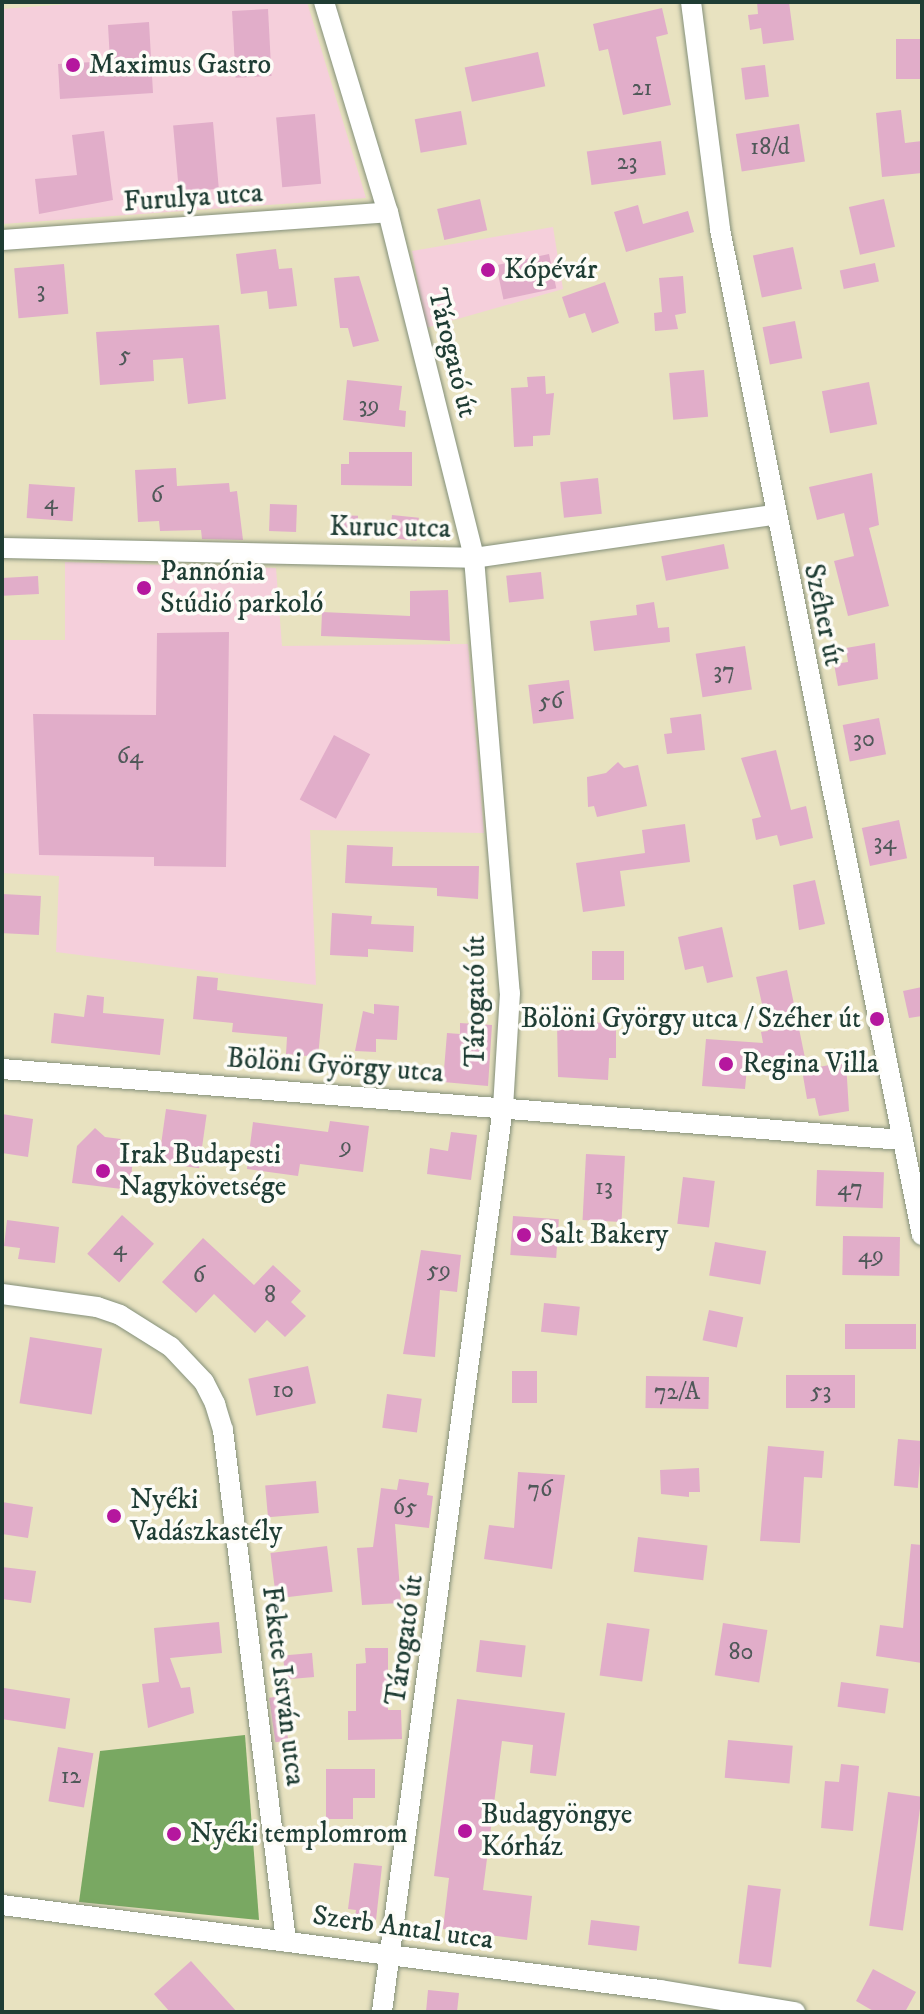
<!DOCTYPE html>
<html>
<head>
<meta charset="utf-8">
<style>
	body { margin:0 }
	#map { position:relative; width:924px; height:2014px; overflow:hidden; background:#e8e2c0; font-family:"IM FELL DW Pica",serif }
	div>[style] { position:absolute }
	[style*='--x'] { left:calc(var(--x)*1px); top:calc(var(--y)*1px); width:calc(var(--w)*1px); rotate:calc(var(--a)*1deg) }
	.built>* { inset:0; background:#f5cfdb }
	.forest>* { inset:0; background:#79a862 }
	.building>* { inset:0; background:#e1adc9; transform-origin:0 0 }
	.roads { filter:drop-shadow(0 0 2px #84907a) drop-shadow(0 0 2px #84907a) }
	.street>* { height:20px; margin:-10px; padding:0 10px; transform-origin:10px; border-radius:10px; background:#fff }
	.dots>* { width:22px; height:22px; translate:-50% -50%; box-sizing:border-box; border:4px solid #fdfcf7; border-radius:50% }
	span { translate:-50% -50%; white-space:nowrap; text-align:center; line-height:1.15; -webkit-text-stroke:7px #fdfcf7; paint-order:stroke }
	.number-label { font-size:24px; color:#505959 }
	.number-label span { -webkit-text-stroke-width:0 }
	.poi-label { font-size:28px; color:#1f3d34 }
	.left { translate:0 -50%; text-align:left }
	.right { translate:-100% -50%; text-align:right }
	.street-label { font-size:28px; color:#1f3d34 }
	.frame { position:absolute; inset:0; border:4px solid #1f3d34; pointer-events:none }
</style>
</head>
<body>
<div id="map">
	<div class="built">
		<i style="clip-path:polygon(96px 2px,307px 2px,366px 198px,2px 224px,2px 9px)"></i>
		<i style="clip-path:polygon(553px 227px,563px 289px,426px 328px,412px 251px)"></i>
		<i style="clip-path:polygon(65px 562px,276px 568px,282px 646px,468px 644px,484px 833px,310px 830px,316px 985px,56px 952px,59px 876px,2px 873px,2px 640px,65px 640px)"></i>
	</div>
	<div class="forest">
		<i style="clip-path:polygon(245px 1735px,259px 1920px,79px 1902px,100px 1751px)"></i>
	</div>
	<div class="building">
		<i style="clip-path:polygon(757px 2px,789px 2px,794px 40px,763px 44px,761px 28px,750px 30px,748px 15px,758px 14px)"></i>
		<i style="clip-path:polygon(662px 8px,668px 34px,656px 37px,671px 105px,623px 115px,608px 49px,599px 51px,593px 24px)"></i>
		<i style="left:268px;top:9px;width:67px;height:36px;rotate:87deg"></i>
		<i style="clip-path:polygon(149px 22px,153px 93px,60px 99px,58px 64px,110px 61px,108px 25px)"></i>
		<i style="left:922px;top:39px;width:40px;height:26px;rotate:90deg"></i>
		<i style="left:538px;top:52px;width:35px;height:75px;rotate:78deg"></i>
		<i style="left:765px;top:65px;width:32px;height:24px;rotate:83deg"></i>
		<i style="clip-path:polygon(901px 110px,905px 143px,922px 141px,922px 173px,882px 177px,876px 113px)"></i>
		<i style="left:461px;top:111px;width:34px;height:47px;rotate:80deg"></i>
		<i style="left:315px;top:114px;width:70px;height:39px;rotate:85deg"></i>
		<i style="left:213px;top:122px;width:67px;height:40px;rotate:85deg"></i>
		<i style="left:799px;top:124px;width:38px;height:64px;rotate:81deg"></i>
		<i style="clip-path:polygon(104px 131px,113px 200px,39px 214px,35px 179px,77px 175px,72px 135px)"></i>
		<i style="left:661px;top:141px;width:34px;height:75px;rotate:82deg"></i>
		<i style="left:480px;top:199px;width:32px;height:44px;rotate:77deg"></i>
		<i style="left:884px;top:199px;width:49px;height:36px;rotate:77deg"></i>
		<i style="clip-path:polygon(638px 205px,643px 224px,688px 211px,694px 232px,626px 252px,614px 212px)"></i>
		<i style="left:793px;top:247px;width:43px;height:41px;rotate:78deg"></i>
		<i style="clip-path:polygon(276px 249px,279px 269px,292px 268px,297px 306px,269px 309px,267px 291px,241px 294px,236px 254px)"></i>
		<i style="left:549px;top:254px;width:35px;height:54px;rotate:78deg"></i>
		<i style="left:875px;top:263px;width:19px;height:36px;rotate:78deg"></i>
		<i style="left:64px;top:264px;width:50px;height:50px;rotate:85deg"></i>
		<i style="clip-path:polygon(359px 276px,379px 341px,353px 347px,348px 328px,340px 328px,334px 278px)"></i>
		<i style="clip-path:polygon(683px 276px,686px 313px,675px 315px,678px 329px,655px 331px,654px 313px,662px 312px,659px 278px)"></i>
		<i style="clip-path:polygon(605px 282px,619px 323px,592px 333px,585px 313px,569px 318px,562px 297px)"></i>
		<i style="left:795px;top:321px;width:38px;height:33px;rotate:79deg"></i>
		<i style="clip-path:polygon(219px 325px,226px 399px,188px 404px,183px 358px,153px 360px,154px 381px,100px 385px,96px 332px)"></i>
		<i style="left:704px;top:370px;width:47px;height:35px;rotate:85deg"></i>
		<i style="clip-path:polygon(545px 376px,546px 394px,554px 393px,550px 435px,533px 436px,533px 446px,514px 447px,511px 388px,528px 387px,527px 377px)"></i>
		<i style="clip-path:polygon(347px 380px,402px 386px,399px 410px,406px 411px,405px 427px,343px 420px)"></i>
		<i style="left:869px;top:382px;width:43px;height:48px;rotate:79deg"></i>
		<i style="clip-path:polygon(349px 452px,412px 452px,412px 486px,341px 485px,341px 464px,349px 464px)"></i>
		<i style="clip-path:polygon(176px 468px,177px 486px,229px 483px,230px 492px,237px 491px,243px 540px,202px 539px,201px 530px,160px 531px,159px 521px,138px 522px,135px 470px)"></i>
		<i style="clip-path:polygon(872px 473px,879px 525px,869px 528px,889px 606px,848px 616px,834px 561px,854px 556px,844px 513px,817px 520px,809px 487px)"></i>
		<i style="left:598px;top:478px;width:36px;height:38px;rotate:84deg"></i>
		<i style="left:29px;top:484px;width:46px;height:34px;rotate:4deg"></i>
		<i style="left:270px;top:504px;width:27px;height:27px;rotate:2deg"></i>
		<i style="left:333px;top:515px;width:25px;height:21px;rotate:2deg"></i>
		<i style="left:392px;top:515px;width:27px;height:23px;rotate:6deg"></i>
		<i style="left:724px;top:544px;width:25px;height:64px;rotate:79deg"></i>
		<i style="left:541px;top:572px;width:27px;height:35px;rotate:84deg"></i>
		<i style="left:38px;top:576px;width:18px;height:36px;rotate:87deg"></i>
		<i style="clip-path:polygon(448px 590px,450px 641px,321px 636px,322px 612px,410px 616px,410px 591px)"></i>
		<i style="clip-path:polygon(654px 602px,658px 628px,669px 627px,670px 642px,594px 651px,590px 621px,637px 615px,636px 605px)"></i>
		<i style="clip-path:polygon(229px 632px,226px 867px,154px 866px,154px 857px,39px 855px,33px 714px,156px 715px,157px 633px)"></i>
		<i style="clip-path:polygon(875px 643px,878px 679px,838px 686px,834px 664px,848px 662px,846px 648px)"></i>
		<i style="left:745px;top:646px;width:44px;height:50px;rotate:81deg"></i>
		<i style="left:569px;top:680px;width:39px;height:41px;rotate:83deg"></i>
		<i style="clip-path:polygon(701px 714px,705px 750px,667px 754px,664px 734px,672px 733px,670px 718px)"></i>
		<i style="left:879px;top:718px;width:37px;height:37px;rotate:79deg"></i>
		<i style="left:334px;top:735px;width:41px;height:73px;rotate:28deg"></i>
		<i style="clip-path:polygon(776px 750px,791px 810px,806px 806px,813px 838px,780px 846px,777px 835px,756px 840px,752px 819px,761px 817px,741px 758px)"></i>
		<i style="clip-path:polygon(618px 762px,624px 768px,638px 765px,647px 806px,597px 817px,594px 806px,588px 807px,587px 777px,606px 773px)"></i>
		<i style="left:899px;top:820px;width:39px;height:38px;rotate:78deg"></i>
		<i style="clip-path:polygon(685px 824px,690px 862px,620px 871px,625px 906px,583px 912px,576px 863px,645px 853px,642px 830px)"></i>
		<i style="clip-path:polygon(347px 845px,393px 847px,392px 866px,479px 866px,478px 899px,437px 896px,437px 888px,345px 883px)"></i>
		<i style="clip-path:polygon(815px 880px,825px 924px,799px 930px,793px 885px)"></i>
		<i style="left:2px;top:894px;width:39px;height:39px;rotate:3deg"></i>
		<i style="clip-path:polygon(332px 913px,372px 916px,371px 924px,414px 926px,413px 952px,368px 949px,368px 957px,330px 955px)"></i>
		<i style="clip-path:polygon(722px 927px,733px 977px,707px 983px,703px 966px,685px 970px,678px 937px)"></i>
		<i style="left:592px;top:951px;width:32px;height:29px"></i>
		<i style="clip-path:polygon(787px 970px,805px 1058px,747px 1068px,745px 1089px,702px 1086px,706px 1039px,763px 1043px,761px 1032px,768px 1031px,756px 977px)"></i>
		<i style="clip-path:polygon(197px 976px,218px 978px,217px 990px,323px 1004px,318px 1057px,286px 1054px,287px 1037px,232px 1032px,233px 1023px,193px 1019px)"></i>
		<i style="clip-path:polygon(922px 987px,922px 1016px,909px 1018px,903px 991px)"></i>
		<i style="clip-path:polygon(87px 995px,104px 997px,103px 1013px,164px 1019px,160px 1055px,51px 1043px,54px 1013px,84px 1017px)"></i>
		<i style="clip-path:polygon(374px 1004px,399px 1006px,397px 1040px,376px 1039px,376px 1052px,355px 1051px,363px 1011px,374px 1014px)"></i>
		<i style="clip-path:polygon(557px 1022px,616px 1023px,616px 1058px,609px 1058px,608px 1080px,558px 1077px)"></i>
		<i style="clip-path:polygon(460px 1023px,492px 1025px,488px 1086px,443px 1082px,447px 1033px,460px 1034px)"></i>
		<i style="clip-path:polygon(846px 1062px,849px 1111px,819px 1116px,815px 1098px,807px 1099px,802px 1070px)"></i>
		<i style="left:166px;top:1109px;width:41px;height:54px;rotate:8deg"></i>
		<i style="clip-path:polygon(2px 1114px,33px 1119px,28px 1157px,2px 1153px)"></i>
		<i style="clip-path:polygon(330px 1121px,369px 1126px,363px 1172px,300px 1164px,298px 1176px,247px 1169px,253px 1122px,328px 1132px)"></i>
		<i style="clip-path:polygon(95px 1128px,105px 1137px,121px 1139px,120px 1157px,133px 1158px,130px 1190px,72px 1183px,77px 1146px)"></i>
		<i style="clip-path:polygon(451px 1132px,477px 1135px,471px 1180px,427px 1174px,430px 1148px,448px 1151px)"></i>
		<i style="left:586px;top:1154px;width:39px;height:66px;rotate:3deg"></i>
		<i style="left:817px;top:1170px;width:67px;height:36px;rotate:2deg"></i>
		<i style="left:683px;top:1177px;width:32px;height:47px;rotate:7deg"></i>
		<i style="left:122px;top:1215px;width:43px;height:52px;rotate:42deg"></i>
		<i style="left:513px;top:1216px;width:46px;height:39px;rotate:4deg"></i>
		<i style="clip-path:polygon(7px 1220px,59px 1227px,55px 1263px,18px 1259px,20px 1248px,4px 1246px)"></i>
		<i style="left:843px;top:1236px;width:57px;height:39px;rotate:1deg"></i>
		<i style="clip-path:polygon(203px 1238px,254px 1285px,273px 1265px,301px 1291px,291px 1302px,306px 1316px,285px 1337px,267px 1320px,255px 1333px,214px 1294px,196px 1313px,162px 1282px)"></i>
		<i style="left:715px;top:1242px;width:52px;height:34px;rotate:10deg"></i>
		<i style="clip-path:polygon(421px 1250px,461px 1255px,457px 1292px,440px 1290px,435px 1357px,403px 1354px)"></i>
		<i style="left:544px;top:1303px;width:36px;height:29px;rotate:6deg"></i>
		<i style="left:709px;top:1310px;width:35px;height:31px;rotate:12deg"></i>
		<i style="left:916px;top:1324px;width:25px;height:71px;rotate:90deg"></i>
		<i style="left:30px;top:1337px;width:73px;height:67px;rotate:9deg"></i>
		<i style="left:308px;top:1366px;width:38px;height:61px;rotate:78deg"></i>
		<i style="left:512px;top:1371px;width:25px;height:32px"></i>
		<i style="left:786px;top:1375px;width:69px;height:33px"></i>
		<i style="left:646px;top:1376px;width:63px;height:32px;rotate:1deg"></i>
		<i style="left:387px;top:1394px;width:35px;height:34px;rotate:8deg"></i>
		<i style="left:898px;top:1439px;width:24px;height:47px;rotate:5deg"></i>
		<i style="clip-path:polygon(768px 1446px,824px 1451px,822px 1478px,804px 1477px,800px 1543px,760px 1541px)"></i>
		<i style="clip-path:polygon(699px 1468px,700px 1492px,689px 1492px,689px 1497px,661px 1494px,660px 1470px)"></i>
		<i style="clip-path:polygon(518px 1472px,565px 1475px,552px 1569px,484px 1559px,489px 1525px,514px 1528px)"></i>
		<i style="clip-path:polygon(399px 1479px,429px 1483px,427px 1495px,433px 1496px,429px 1528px,395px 1524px,401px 1603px,362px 1605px,357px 1548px,373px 1547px,381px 1488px,397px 1490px)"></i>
		<i style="left:316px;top:1481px;width:32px;height:51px;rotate:85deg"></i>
		<i style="clip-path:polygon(2px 1502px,33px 1507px,28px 1538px,2px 1534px)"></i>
		<i style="left:638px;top:1537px;width:70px;height:35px;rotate:7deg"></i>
		<i style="clip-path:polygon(911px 1544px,922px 1545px,922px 1663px,876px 1656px,880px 1625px,903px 1628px)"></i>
		<i style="left:327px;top:1546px;width:46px;height:57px;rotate:83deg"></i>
		<i style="clip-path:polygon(2px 1567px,36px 1571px,31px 1603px,2px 1599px)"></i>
		<i style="clip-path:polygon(219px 1622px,222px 1653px,170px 1658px,181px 1688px,190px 1687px,194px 1713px,148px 1728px,142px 1684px,159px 1682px,154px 1628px)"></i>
		<i style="left:607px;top:1623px;width:43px;height:53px;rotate:8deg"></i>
		<i style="left:723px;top:1623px;width:45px;height:53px;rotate:9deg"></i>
		<i style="left:480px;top:1640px;width:46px;height:32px;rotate:7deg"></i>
		<i style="clip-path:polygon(365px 1648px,388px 1648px,388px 1710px,401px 1710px,402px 1739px,348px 1740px,348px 1711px,356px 1711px,356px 1664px,366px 1663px)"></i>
		<i style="left:312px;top:1653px;width:24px;height:29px;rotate:85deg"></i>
		<i style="left:841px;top:1682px;width:48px;height:25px;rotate:8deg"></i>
		<i style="left:4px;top:1688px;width:67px;height:31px;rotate:9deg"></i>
		<i style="left:282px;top:1696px;width:45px;height:13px;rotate:82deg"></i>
		<i style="clip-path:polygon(457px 1699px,565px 1713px,556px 1776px,530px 1773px,533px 1745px,502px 1741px,483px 1890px,532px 1896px,527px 1940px,443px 1929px,449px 1878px,434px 1876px)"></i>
		<i style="left:728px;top:1740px;width:65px;height:38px;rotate:5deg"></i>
		<i style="left:58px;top:1747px;width:36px;height:55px;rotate:10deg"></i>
		<i style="clip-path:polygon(841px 1764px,859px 1766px,853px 1831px,821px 1828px,825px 1781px,839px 1782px)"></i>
		<i style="clip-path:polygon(326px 1769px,375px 1769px,375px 1798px,353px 1798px,353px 1819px,326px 1819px)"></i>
		<i style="left:888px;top:1792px;width:34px;height:135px;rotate:8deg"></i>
		<i style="clip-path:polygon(354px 1863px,382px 1866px,376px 1920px,355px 1917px,356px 1910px,348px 1909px)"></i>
		<i style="left:748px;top:1885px;width:33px;height:79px;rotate:7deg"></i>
		<i style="left:591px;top:1920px;width:49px;height:25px;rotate:7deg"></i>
		<i style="clip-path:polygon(191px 1961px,237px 2012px,170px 2012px,154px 1994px)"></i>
		<i style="clip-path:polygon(873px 1969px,916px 1992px,905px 2012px,875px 2012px,856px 2001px)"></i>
		<i style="clip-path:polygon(428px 1990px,459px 1993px,457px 2012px,426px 2012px)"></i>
	</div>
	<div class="roads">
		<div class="street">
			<i style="--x:324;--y:2;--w:220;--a:73.1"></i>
			<i style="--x:388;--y:212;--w:357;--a:76"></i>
			<i style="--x:474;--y:558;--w:436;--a:85.3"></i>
			<i style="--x:510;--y:993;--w:114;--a:93.5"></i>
			<i style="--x:503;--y:1107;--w:913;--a:97.62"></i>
			<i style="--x:691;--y:2;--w:229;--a:82.7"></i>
			<i style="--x:720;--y:229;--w:1026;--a:78.65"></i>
			<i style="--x:2;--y:240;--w:387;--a:-4.1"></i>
			<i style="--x:2;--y:548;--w:472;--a:1.2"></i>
			<i style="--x:474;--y:558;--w:303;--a:-8.2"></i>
			<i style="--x:2;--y:1069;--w:903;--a:4.51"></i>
			<i style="--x:2;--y:1294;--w:96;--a:7.8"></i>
			<i style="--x:97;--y:1307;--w:24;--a:19"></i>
			<i style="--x:120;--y:1315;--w:60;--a:32.1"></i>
			<i style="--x:171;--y:1347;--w:48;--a:46.7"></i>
			<i style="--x:204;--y:1382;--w:25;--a:63"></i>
			<i style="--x:215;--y:1404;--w:27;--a:73"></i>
			<i style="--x:223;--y:1430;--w:515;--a:82.97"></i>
			<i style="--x:2;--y:1905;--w:663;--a:7.36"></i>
			<i style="--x:660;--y:1990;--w:137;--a:9.3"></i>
		</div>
	</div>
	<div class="dots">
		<i style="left:73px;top:65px;background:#b5179e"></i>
		<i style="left:488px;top:270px;background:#b5179e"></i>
		<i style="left:144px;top:588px;background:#b5179e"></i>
		<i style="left:877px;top:1019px;background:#b5179e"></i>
		<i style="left:726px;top:1064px;background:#b5179e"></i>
		<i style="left:103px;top:1171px;background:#b5179e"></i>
		<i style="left:524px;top:1235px;background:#b5179e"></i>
		<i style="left:114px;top:1516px;background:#b5179e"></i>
		<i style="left:465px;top:1831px;background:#b5179e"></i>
		<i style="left:174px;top:1834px;background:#b5179e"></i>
	</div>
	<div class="number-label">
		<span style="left:642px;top:89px">21</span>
		<span style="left:770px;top:148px">18/d</span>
		<span style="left:627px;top:163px">23</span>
		<span style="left:41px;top:291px">3</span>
		<span style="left:125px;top:356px">5</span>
		<span style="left:369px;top:406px">39</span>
		<span style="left:157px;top:496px">6</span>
		<span style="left:51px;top:503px">4</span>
		<span style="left:724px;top:672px">37</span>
		<span style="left:551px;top:702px">56</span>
		<span style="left:864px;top:740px">30</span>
		<span style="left:130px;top:757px">64</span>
		<span style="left:885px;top:843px">34</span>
		<span style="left:346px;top:1147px">9</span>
		<span style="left:604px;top:1188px">13</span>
		<span style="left:850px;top:1189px">47</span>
		<span style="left:120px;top:1249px">4</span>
		<span style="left:871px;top:1256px">49</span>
		<span style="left:439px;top:1271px">59</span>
		<span style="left:199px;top:1276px">6</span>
		<span style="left:270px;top:1296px">8</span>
		<span style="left:283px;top:1391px">10</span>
		<span style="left:821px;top:1392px">53</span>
		<span style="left:677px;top:1393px">72/A</span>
		<span style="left:540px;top:1490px">76</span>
		<span style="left:405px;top:1508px">65</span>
		<span style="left:741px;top:1653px">80</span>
		<span style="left:71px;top:1777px">12</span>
	</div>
	<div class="poi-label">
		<span class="left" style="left:89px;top:65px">Maximus Gastro</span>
		<span class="left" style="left:504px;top:270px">Kópévár</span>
		<span class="left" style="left:160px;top:588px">Pannónia<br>Stúdió parkoló</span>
		<span class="right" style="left:861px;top:1019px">Bölöni György utca / Széher út</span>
		<span class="left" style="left:742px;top:1064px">Regina Villa</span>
		<span class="left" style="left:119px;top:1171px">Irak Budapesti<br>Nagykövetsége</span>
		<span class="left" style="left:540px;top:1235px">Salt Bakery</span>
		<span class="left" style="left:130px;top:1516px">Nyéki<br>Vadászkastély</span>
		<span class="left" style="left:481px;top:1831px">Budagyöngye<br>Kórház</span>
		<span class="left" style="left:190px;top:1834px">Nyéki templomrom</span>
	</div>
	<div class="street-label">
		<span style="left:193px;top:198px;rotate:-4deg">Furulya utca</span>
		<span style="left:452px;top:353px;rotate:76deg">Tárogató út</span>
		<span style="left:390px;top:528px;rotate:1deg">Kuruc utca</span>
		<span style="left:823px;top:615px;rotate:78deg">Széher út</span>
		<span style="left:476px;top:1001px;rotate:-90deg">Tárogató út</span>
		<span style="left:335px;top:1066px;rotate:4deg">Bölöni György utca</span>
		<span style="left:405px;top:1640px;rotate:-82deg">Tárogató út</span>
		<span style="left:283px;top:1686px;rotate:83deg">Fekete István utca</span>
		<span style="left:403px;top:1928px;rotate:8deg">Szerb Antal utca</span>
	</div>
	<div class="frame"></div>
</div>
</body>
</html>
